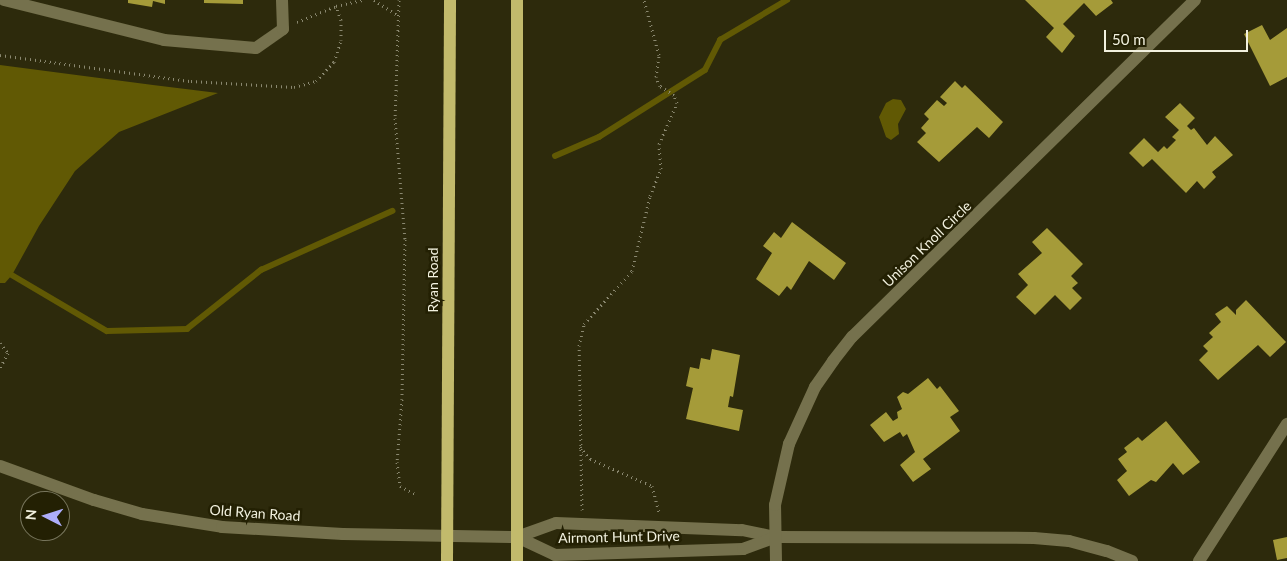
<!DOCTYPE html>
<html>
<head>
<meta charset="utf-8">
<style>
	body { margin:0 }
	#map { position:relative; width:1287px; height:561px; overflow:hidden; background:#2d2a0c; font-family:Lato,sans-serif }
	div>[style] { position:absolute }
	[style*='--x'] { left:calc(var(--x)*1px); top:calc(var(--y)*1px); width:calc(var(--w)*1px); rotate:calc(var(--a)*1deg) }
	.water>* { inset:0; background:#615904 }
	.stream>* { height:5.5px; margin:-2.75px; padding:0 2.75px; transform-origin:2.75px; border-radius:2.75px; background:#615904 }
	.building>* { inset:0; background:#a59b39 }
	.path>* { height:3px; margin-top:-1.5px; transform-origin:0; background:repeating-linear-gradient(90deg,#8a8870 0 1px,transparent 0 5px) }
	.minor>* { height:12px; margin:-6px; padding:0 6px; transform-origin:6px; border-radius:6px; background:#75714d }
	.major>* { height:12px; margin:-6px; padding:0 6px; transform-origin:6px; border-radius:6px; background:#c2ba6c }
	span { translate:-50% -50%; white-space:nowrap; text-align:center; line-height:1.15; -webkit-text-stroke:5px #232003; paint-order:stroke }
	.street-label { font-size:14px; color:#f2f1df }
	.north { position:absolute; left:20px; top:491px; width:50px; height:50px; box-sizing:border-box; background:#232003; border:1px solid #76745b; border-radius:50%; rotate:275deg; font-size:14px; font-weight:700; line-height:20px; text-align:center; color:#f2f1df }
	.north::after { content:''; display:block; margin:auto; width:18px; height:22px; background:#aeaefb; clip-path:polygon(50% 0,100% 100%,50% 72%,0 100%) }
	.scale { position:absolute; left:1104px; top:30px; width:144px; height:22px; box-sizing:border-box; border:2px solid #f2f1df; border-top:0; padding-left:6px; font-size:15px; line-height:18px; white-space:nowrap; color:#f2f1df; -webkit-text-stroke:4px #232003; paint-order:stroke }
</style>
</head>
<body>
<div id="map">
	<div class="water">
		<i style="clip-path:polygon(0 65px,153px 85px,218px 93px,119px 132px,75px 171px,39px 226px,12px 275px,5px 283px,0 283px)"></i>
		<i style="clip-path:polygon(893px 99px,901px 100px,906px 109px,898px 124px,899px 134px,891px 140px,886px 137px,879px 117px,886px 103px)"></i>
	</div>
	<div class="stream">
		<i style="--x:555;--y:156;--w:48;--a:-23.4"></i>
		<i style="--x:599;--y:137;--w:125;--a:-32.3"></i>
		<i style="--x:705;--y:70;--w:34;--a:-63"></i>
		<i style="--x:720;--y:40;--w:78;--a:-30.8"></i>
		<i style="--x:12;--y:275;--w:110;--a:30.5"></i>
		<i style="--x:107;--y:331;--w:80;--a:-1.4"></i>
		<i style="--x:187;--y:329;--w:95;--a:-38.6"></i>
		<i style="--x:261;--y:270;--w:144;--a:-24.2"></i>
	</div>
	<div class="building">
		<i style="clip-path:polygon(128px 0,165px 0,165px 4px,153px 1px,152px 7px,128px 3px)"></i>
		<i style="clip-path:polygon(204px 0,243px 0,243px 4px,204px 3px)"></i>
		<i style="clip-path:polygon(1025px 0,1111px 0,1113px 3px,1096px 16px,1084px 3px,1063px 24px,1075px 36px,1062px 53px,1046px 37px,1054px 28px)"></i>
		<i style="clip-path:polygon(1262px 25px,1270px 40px,1287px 28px,1287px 77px,1270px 86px,1244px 34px)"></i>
		<i style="clip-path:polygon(955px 81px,962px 88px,965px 85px,1003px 122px,989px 138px,977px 127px,939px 162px,917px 142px,926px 133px,921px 128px,929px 119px,924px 114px,937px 100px,944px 106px,947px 103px,940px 97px)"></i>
		<i style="clip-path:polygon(1180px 103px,1195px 118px,1187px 126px,1191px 130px,1194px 128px,1207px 145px,1215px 136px,1233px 155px,1212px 172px,1216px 177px,1204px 189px,1197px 181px,1186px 193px,1152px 159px,1143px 167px,1129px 153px,1144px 138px,1158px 152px,1164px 146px,1167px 149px,1176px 140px,1172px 137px,1179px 130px,1165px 117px)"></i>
		<i style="clip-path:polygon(792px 222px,846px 263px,834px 280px,809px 261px,791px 290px,787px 286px,779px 296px,756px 279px,772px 253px,763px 246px,774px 232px,781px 238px)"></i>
		<i style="clip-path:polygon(1047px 228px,1083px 264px,1071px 276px,1078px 283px,1072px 288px,1082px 298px,1070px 310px,1055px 295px,1035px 315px,1016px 297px,1028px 285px,1018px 274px,1042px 253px,1032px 242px)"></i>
		<i style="clip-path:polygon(1246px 300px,1286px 342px,1270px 357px,1258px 345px,1218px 380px,1199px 360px,1208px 351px,1203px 346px,1213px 337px,1209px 333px,1221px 322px,1215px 314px,1227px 306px,1236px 315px,1236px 310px)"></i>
		<i style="clip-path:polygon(712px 349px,740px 355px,733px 397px,730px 396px,728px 407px,743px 410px,739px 431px,686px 419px,693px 388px,686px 386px,690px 367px,699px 369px,701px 358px,710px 360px)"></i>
		<i style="clip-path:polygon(928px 378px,937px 389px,940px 386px,959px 411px,950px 417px,960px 431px,923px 459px,931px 469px,913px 482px,900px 465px,915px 452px,907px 434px,903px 437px,900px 432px,884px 442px,870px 425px,886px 412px,893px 421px,898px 418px,897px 412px,902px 409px,897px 397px,903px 392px,908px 394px)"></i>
		<i style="clip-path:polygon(1166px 421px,1200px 462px,1183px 475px,1173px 463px,1156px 482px,1151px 480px,1129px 496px,1117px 480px,1127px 471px,1118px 459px,1127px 452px,1124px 448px,1138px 437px,1142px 441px)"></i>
		<i style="clip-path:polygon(1287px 537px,1287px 558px,1277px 560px,1273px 540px)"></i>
	</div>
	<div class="path">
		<i style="--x:374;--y:0;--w:30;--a:33"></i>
		<i style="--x:399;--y:0;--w:118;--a:91.9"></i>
		<i style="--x:395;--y:118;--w:121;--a:85.3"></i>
		<i style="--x:405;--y:239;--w:160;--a:91.1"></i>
		<i style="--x:402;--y:399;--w:63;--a:94.5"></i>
		<i style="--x:397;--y:462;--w:24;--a:83"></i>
		<i style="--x:400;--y:486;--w:19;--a:28"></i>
		<i style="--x:297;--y:22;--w:42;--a:-22.3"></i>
		<i style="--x:0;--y:55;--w:193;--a:7.8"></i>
		<i style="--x:191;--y:81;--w:103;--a:3.3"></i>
		<i style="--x:294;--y:87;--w:23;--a:-15"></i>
		<i style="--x:316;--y:81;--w:26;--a:-47"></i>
		<i style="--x:334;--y:62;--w:23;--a:-72"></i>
		<i style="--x:341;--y:40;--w:20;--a:-90"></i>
		<i style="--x:341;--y:20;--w:15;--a:-110"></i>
		<i style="--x:336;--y:6;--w:27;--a:-13"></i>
		<i style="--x:0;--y:343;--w:13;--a:51"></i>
		<i style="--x:8;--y:353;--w:17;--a:118"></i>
		<i style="--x:580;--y:447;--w:16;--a:50"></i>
		<i style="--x:590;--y:459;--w:68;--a:23.5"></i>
		<i style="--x:652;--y:486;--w:27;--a:75"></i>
		<i style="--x:582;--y:510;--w:164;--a:-91"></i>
		<i style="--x:579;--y:346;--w:23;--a:-77"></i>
		<i style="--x:584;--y:324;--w:72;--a:-47.8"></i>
		<i style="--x:632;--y:271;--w:77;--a:-76.5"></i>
		<i style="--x:650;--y:196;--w:29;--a:-68"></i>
		<i style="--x:661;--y:169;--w:25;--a:-95"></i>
		<i style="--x:659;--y:144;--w:45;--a:-66.3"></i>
		<i style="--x:677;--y:103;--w:9;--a:-111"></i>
		<i style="--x:674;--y:95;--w:17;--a:-147"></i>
		<i style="--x:660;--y:86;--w:10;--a:-114"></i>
		<i style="--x:656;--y:77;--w:22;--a:-82"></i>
		<i style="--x:659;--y:55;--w:57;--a:-105.3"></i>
	</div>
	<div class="minor">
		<i style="--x:4;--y:0;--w:165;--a:14"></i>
		<i style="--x:164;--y:40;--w:92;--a:5"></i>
		<i style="--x:256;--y:48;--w:33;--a:-35"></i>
		<i style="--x:283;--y:29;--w:29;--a:-92"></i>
		<i style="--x:0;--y:466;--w:100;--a:19.9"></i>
		<i style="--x:94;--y:500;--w:50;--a:16.3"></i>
		<i style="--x:142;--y:514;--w:81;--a:9.2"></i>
		<i style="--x:222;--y:527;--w:121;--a:3.3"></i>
		<i style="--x:343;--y:534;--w:174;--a:1"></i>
		<i style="--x:517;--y:537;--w:41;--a:-19.7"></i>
		<i style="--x:556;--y:523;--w:186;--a:2.2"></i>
		<i style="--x:742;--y:530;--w:35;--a:12"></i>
		<i style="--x:776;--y:537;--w:258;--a:0.2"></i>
		<i style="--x:1034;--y:538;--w:35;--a:5"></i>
		<i style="--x:1069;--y:541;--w:39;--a:15"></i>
		<i style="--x:1107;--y:551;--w:27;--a:22"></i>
		<i style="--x:517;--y:537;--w:42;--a:25.3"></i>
		<i style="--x:555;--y:555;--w:188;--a:-1.8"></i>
		<i style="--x:743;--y:549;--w:35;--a:-20"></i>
		<i style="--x:776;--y:561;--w:56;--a:-91"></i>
		<i style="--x:775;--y:505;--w:63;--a:-77.1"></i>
		<i style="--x:789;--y:444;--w:63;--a:-65.5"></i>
		<i style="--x:815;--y:387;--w:32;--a:-55"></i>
		<i style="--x:833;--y:361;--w:31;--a:-52"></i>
		<i style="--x:852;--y:337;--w:481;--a:-44.5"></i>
		<i style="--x:1199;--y:561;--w:163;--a:-57.3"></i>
	</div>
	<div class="major">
		<i style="--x:447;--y:561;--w:561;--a:-89.69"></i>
		<i style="--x:517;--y:561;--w:561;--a:-90"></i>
	</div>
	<div class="street-label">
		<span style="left:927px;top:244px;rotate:-44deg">Unison Knoll Circle</span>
		<span style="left:433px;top:280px;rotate:-90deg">Ryan Road</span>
		<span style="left:255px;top:513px;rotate:4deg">Old Ryan Road</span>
		<span style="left:619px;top:537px;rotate:-1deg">Airmont Hunt Drive</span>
	</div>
	<div class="north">N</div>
	<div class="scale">50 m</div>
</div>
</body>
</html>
